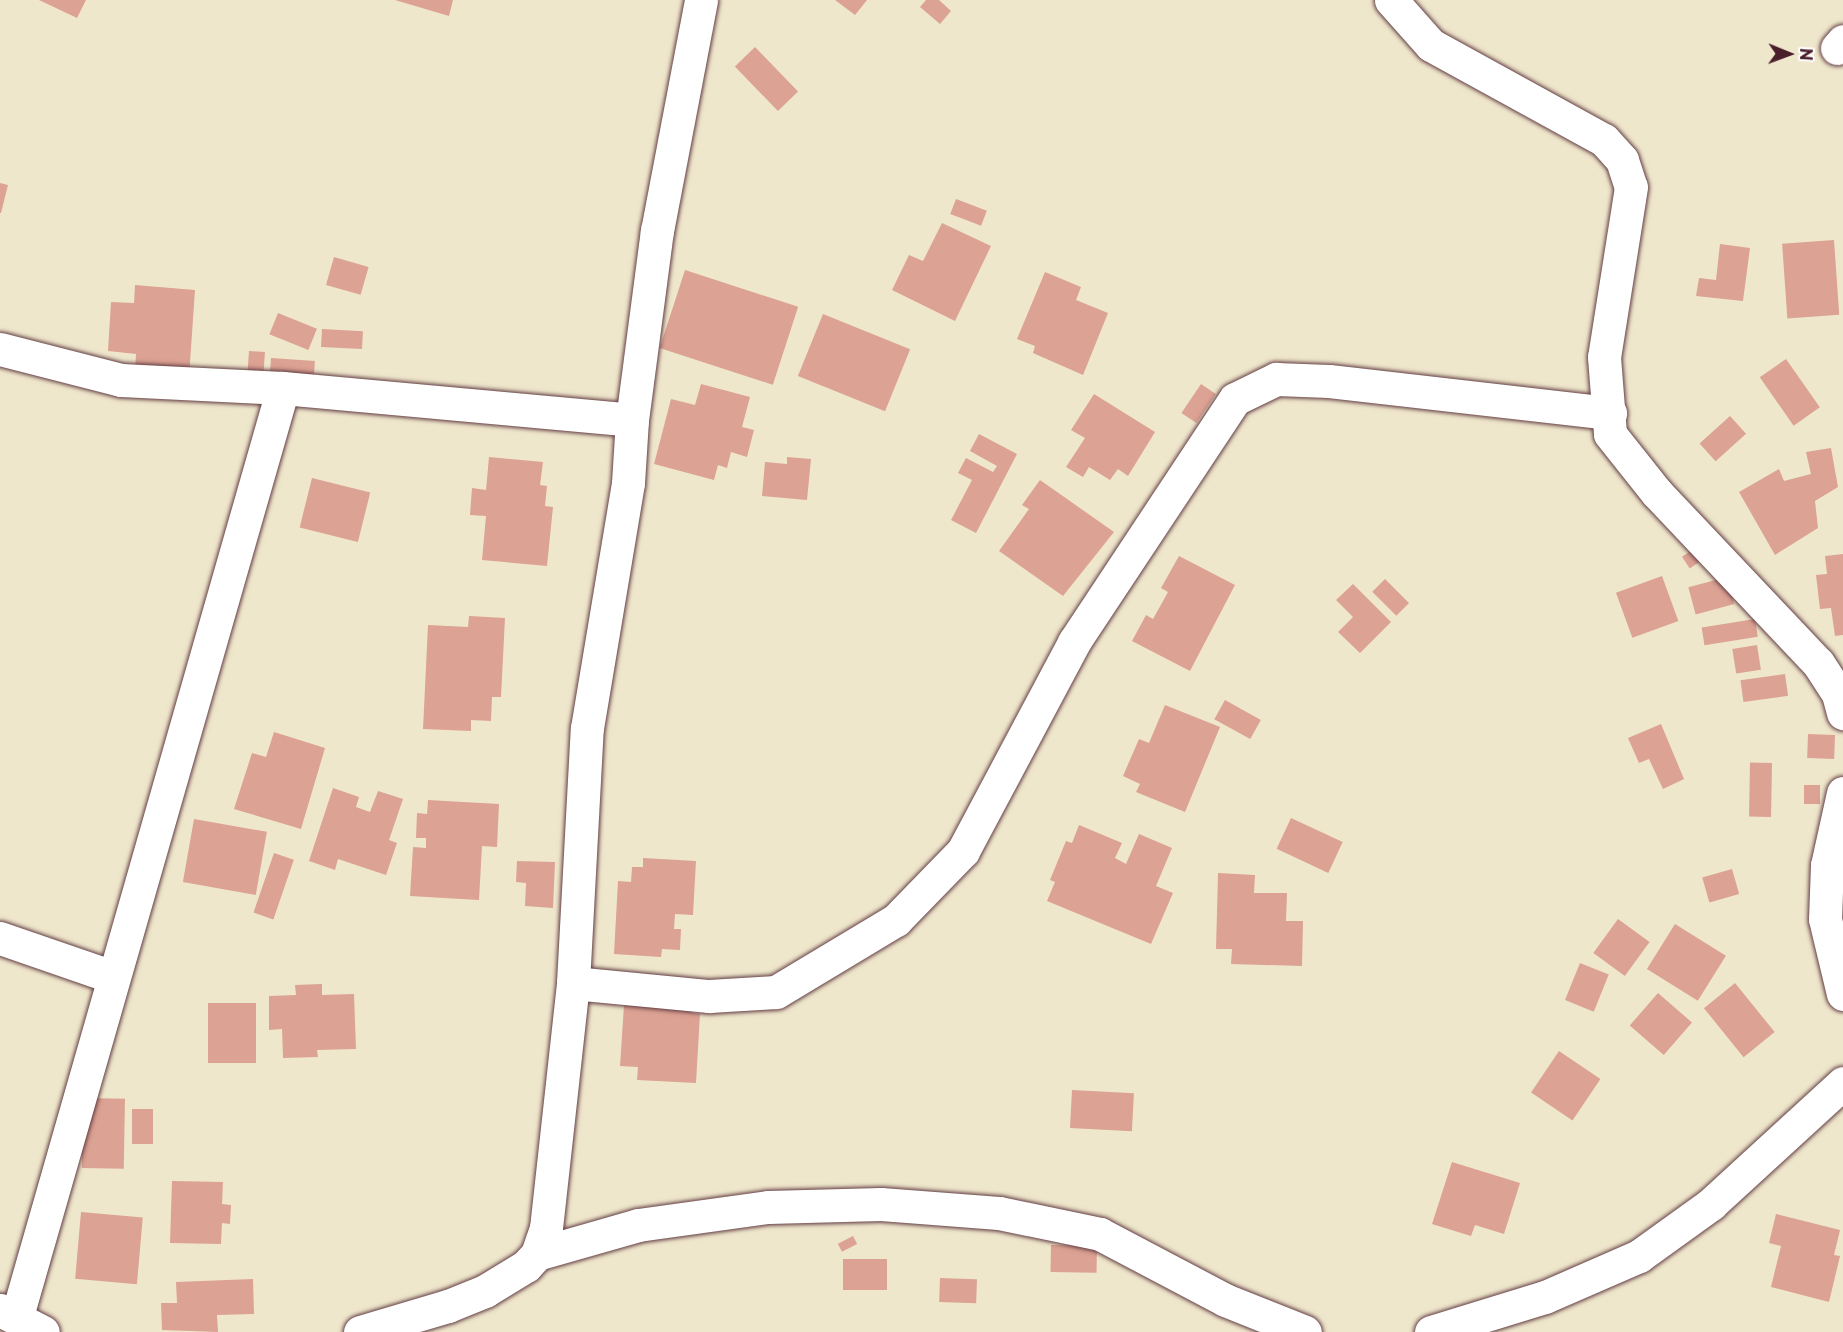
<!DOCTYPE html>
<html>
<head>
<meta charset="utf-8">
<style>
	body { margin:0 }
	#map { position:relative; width:1843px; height:1332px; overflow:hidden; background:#efe7cc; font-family:"Playpen Sans",sans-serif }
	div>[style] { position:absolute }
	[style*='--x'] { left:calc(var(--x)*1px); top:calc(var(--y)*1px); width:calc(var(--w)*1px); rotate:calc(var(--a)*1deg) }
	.building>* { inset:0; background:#dca293; transform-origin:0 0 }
	.roads { filter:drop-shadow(0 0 2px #633d43) drop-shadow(0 0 2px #633d43) }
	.street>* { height:33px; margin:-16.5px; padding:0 16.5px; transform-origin:16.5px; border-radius:16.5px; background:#fff }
	.secondary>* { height:33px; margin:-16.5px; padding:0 16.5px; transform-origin:16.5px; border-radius:16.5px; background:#fff }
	span { translate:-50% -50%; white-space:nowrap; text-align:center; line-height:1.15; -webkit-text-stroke:4.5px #fff; paint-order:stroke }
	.north { position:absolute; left:1759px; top:24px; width:60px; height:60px; -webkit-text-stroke:4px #fff; paint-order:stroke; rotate:91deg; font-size:16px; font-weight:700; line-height:24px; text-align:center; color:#4a1f2b }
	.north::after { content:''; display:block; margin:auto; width:21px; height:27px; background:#4a1f2b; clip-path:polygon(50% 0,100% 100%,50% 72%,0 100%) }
</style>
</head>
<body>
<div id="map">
	<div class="building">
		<i style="clip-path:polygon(39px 0,86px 0,77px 18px)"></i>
		<i style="clip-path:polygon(395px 0,453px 0,449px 16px)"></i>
		<i style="clip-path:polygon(835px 0,867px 0,855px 15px)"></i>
		<i style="clip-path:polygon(926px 0,939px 0,951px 11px,940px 24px,920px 7px)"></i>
		<i style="left:755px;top:47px;width:62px;height:28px;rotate:46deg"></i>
		<i style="clip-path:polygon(0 183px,8px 185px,1px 213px,0 213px)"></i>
		<i style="left:956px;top:199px;width:33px;height:16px;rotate:21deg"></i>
		<i style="clip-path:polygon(942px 223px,991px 246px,955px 321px,892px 290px,909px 255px,923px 261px)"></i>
		<i style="left:1834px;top:240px;width:75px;height:52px;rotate:86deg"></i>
		<i style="clip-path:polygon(1720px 244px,1750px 248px,1743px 301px,1696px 296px,1699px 278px,1716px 280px)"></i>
		<i style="left:334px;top:257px;width:36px;height:29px;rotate:16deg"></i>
		<i style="left:685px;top:270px;width:119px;height:82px;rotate:18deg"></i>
		<i style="clip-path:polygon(1045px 272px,1081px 287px,1076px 300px,1108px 313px,1083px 375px,1033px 353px,1035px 346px,1017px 339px)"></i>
		<i style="clip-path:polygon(135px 285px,195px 290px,189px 377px,135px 373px,136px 354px,108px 351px,111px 302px,134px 303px)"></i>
		<i style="left:278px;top:313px;width:42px;height:23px;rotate:22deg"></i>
		<i style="left:823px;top:314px;width:94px;height:67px;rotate:22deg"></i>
		<i style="left:322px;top:329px;width:41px;height:18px;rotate:3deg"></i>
		<i style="left:249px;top:351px;width:16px;height:22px;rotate:4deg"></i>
		<i style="left:271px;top:358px;width:44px;height:25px;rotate:4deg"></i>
		<i style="left:1786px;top:359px;width:59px;height:32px;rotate:55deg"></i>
		<i style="clip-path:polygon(701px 384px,750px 397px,742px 427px,754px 430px,747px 457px,731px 452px,727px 468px,718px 465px,714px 480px,654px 464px,671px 399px,695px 405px)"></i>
		<i style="left:1201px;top:384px;width:18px;height:35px;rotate:34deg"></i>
		<i style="clip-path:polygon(1094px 394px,1155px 432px,1128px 476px,1118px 469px,1110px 480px,1089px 467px,1083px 477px,1066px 467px,1085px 438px,1071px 430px)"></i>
		<i style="left:1730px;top:416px;width:24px;height:41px;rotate:48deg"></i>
		<i style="clip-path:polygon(979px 434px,1017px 454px,976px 533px,951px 520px,972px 480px,958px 473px,966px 458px,993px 472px,997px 466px,970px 451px)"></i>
		<i style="clip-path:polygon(1831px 448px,1838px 487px,1815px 501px,1818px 528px,1775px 555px,1739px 492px,1779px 469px,1784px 481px,1811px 474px,1806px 452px)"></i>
		<i style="clip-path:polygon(489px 457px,543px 462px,540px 485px,547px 486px,545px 506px,553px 507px,547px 566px,482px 560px,486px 516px,470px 515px,472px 488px,486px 490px)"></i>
		<i style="clip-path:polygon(787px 457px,811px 459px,807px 500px,762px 496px,765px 462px,787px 464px)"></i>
		<i style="left:312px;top:478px;width:60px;height:51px;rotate:14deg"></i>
		<i style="clip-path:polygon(1040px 480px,1114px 532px,1063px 596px,999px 551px,1029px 509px,1022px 505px)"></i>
		<i style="left:1701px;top:544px;width:14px;height:23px;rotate:56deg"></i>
		<i style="clip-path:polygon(1843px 554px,1843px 635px,1835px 636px,1831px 608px,1820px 609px,1816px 575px,1827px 574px,1825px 556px)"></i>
		<i style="clip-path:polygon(1179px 556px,1235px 585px,1190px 671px,1132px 641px,1146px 615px,1153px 619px,1168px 592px,1161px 588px)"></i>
		<i style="left:1662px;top:576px;width:48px;height:49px;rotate:70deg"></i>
		<i style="left:1727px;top:577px;width:28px;height:40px;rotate:75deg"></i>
		<i style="left:1385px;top:579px;width:34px;height:18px;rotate:45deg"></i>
		<i style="clip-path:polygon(1353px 584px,1391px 622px,1360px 653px,1338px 632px,1353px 617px,1336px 600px)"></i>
		<i style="clip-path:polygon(469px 616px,505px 618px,501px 697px,492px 697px,491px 721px,471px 720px,471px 731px,423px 729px,428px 625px,468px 627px)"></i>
		<i style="left:1755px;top:619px;width:18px;height:54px;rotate:81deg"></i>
		<i style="left:1757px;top:645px;width:25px;height:25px;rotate:81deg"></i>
		<i style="left:1785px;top:674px;width:22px;height:45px;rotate:82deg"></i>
		<i style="left:1225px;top:700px;width:41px;height:22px;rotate:29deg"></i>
		<i style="clip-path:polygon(1165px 705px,1220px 727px,1185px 812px,1136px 792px,1140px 784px,1123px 776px,1139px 739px,1149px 743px)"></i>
		<i style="clip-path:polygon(1661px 724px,1684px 779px,1663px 789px,1649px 759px,1639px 763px,1628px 738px)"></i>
		<i style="clip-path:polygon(274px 732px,325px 748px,301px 829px,234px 809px,252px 753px,266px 757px)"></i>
		<i style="left:1808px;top:734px;width:27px;height:24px;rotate:2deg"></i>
		<i style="left:1772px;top:763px;width:54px;height:22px;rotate:91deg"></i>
		<i style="left:1804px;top:785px;width:16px;height:19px"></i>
		<i style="clip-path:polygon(333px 788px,359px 797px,356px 807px,370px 812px,378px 791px,403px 799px,389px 840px,397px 843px,386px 875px,338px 859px,335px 870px,309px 861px)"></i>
		<i style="clip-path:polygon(428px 800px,499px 804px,497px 847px,482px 846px,479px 900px,410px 896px,413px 847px,426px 848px,426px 838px,416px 838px,417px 813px,427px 814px)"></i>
		<i style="left:1291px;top:818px;width:57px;height:34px;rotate:25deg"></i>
		<i style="left:194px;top:819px;width:74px;height:64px;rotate:10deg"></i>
		<i style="clip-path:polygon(1079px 825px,1122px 843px,1115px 858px,1126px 864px,1139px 834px,1172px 848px,1156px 886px,1173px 893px,1151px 944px,1047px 901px,1055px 882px,1050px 880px,1066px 841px,1072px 843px)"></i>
		<i style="left:274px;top:853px;width:21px;height:63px;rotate:19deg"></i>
		<i style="clip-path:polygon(643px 858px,696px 861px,693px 915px,675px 914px,674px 929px,681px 929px,680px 950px,662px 949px,661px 957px,614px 954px,618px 881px,631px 882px,632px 867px,643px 867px)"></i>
		<i style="clip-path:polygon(517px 861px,555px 862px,553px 908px,525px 906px,526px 883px,516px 882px)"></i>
		<i style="left:1732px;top:869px;width:26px;height:31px;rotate:74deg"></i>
		<i style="clip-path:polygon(1218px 873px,1255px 875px,1254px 893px,1287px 893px,1286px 921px,1303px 921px,1302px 966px,1231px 964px,1232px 949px,1216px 949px)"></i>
		<i style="left:1618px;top:919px;width:39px;height:42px;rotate:36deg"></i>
		<i style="left:1675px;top:924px;width:60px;height:53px;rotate:32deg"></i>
		<i style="left:1580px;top:963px;width:31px;height:40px;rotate:22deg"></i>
		<i style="left:1735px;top:983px;width:63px;height:40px;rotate:51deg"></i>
		<i style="clip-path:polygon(322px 984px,322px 995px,354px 994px,356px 1049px,317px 1050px,318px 1057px,283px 1058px,282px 1029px,269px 1030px,269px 996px,296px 995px,295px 985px)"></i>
		<i style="left:1658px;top:993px;width:45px;height:43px;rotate:41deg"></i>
		<i style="clip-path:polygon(693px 1001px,692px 1013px,700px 1014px,696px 1083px,637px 1080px,638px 1067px,620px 1066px,624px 1005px,654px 1007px)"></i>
		<i style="left:208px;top:1003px;width:48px;height:60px"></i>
		<i style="left:1559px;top:1051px;width:50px;height:50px;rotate:34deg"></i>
		<i style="left:1072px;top:1090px;width:62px;height:38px;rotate:3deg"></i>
		<i style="left:83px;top:1098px;width:42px;height:70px;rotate:1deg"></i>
		<i style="left:132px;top:1109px;width:21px;height:35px"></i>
		<i style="clip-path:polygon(1452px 1162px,1520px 1183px,1504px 1234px,1475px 1225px,1471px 1236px,1432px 1224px)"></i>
		<i style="clip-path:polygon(172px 1181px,223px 1182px,222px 1204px,231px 1205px,230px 1224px,222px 1223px,221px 1244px,170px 1243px)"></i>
		<i style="left:81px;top:1212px;width:62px;height:67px;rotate:5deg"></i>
		<i style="clip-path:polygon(1776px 1214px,1840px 1230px,1834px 1255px,1840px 1256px,1829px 1302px,1771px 1287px,1781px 1246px,1769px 1243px)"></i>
		<i style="left:853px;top:1236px;width:9px;height:17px;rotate:63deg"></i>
		<i style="left:1051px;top:1245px;width:46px;height:27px;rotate:1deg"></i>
		<i style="left:843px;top:1259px;width:44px;height:31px"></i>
		<i style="left:940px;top:1278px;width:37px;height:24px;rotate:2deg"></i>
		<i style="clip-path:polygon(253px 1279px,254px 1314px,217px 1315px,218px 1332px,162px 1330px,161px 1303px,177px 1303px,176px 1282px)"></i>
	</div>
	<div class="roads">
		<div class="street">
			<i style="--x:1391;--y:0;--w:60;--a:48.4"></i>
			<i style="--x:1431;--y:45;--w:197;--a:28.8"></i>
			<i style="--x:1604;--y:140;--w:27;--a:48"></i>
			<i style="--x:1622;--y:160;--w:28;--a:72"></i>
			<i style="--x:1631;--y:187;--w:172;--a:99"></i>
			<i style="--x:1604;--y:357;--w:77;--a:85.5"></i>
			<i style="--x:1610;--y:434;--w:75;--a:51.5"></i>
			<i style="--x:1657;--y:493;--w:234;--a:46.6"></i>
			<i style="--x:1818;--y:663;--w:37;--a:57"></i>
			<i style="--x:1838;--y:694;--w:20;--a:75"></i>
			<i style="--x:1837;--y:48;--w:9;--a:-49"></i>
			<i style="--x:0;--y:349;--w:125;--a:14.4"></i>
			<i style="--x:121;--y:380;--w:162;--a:2.8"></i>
			<i style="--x:283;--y:388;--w:350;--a:5.2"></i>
			<i style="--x:1843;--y:793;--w:74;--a:102.5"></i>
			<i style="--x:1827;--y:865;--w:54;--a:92.1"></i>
			<i style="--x:1825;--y:919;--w:77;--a:76.5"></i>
			<i style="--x:0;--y:938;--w:120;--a:19"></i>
			<i style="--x:573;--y:983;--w:137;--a:5.5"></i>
			<i style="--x:709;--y:996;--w:67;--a:-3.4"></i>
			<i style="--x:776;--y:992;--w:140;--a:-31"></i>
			<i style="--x:896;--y:920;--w:96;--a:-45.8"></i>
			<i style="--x:963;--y:851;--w:237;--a:-62"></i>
			<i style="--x:1074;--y:642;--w:291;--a:-56.5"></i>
			<i style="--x:1235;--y:399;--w:46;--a:-26"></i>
			<i style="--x:1276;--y:379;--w:53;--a:2.2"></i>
			<i style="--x:1329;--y:381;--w:283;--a:6.5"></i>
			<i style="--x:537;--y:1254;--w:105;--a:-16"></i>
			<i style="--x:638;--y:1225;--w:131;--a:-7.9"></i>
			<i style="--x:768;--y:1207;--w:113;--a:-1.5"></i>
			<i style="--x:881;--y:1204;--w:118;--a:4.4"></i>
			<i style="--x:999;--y:1213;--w:103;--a:11.7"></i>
			<i style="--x:1100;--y:1234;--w:141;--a:27.8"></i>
			<i style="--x:1225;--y:1300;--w:86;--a:21.8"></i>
			<i style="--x:17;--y:1316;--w:965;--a:-74.01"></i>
			<i style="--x:360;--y:1332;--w:92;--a:-16.5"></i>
			<i style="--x:448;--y:1306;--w:40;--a:-22"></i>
			<i style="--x:485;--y:1291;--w:48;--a:-31.4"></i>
			<i style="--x:526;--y:1266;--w:16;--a:-47"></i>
			<i style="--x:537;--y:1254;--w:28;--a:-71"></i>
			<i style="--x:546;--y:1228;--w:246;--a:-83.7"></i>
			<i style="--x:573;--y:983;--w:255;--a:-86.9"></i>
			<i style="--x:587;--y:728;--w:248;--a:-80.5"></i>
			<i style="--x:628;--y:483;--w:63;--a:-86.4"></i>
			<i style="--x:632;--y:420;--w:191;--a:-82.5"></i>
			<i style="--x:657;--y:231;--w:235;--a:-79.2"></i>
			<i style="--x:1431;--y:1332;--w:119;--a:-17.1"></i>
			<i style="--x:1545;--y:1297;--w:103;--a:-23.6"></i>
			<i style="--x:1639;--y:1256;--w:89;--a:-35.8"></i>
			<i style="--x:1711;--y:1204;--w:179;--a:-42.5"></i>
		</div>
		<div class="secondary">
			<i style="--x:0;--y:1310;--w:48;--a:27.1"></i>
		</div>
	</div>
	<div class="north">N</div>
</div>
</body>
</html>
